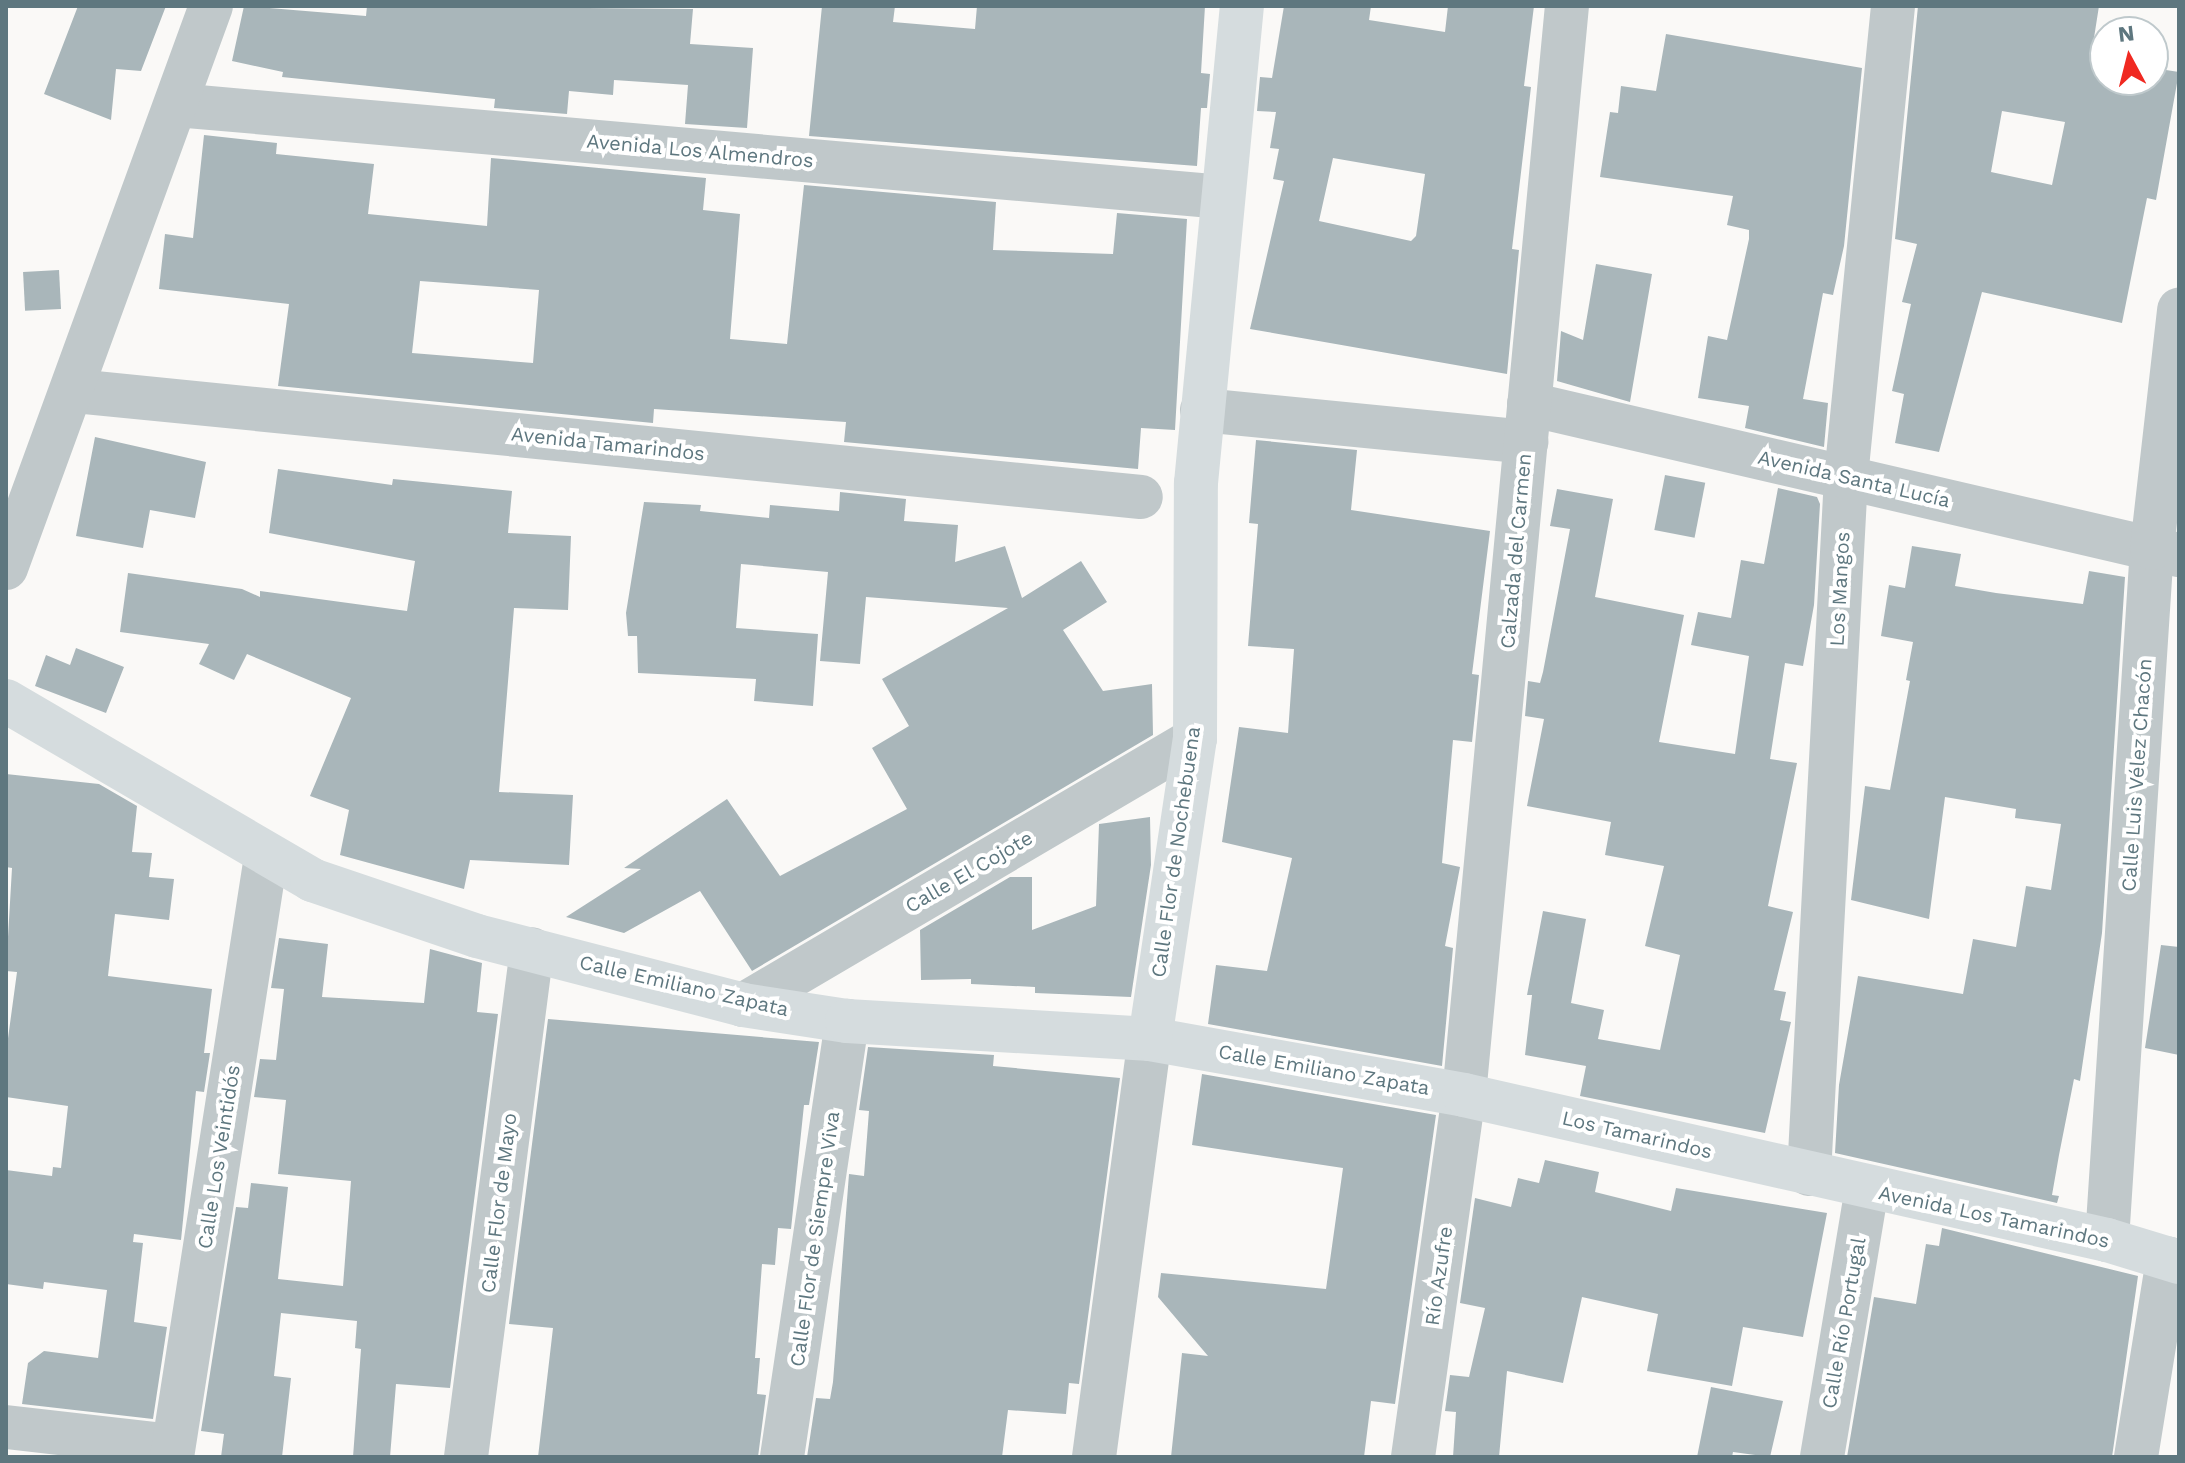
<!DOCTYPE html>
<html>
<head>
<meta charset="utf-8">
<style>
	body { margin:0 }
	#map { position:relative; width:2185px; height:1463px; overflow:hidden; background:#faf9f7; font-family:"Work Sans",sans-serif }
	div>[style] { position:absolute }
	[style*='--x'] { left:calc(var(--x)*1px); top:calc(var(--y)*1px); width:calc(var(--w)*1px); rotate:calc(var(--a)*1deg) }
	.building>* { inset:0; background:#a9b6ba; transform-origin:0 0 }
	.street>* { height:44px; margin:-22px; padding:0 22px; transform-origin:22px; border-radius:22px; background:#c0c8ca }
	.secondary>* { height:44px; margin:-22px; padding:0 22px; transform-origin:22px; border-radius:22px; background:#d5dcde }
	span { translate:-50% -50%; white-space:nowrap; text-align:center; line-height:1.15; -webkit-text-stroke:8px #fff; paint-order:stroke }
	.street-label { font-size:20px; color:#5e777f }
	.frame { position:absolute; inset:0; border:8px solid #5e777f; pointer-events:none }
	.north { position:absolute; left:2089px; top:16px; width:80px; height:80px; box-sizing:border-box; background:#fff; border:2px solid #bfc9cc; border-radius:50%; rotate:353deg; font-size:22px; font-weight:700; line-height:32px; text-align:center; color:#5e777f }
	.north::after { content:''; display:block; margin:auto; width:28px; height:36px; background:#f02921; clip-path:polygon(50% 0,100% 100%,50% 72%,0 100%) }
</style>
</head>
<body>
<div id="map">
	<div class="building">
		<i style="clip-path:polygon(78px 6px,166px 6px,141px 71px,116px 69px,111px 120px,44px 94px)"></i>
		<i style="clip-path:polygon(244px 6px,366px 16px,367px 6px,693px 9px,690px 44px,753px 48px,747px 128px,685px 124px,688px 85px,614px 80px,613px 95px,569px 91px,567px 114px,494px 108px,495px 99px,282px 77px,283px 72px,232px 61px)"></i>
		<i style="clip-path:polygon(822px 6px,895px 6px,893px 22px,975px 29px,977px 6px,1205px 6px,1201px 73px,1210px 74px,1207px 108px,1201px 108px,1197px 166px,809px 136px)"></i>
		<i style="clip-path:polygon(evenodd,1284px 6px,1371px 6px,1369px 20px,1445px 32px,1448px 6px,1534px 6px,1524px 86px,1531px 87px,1512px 249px,1519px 250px,1507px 374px,1250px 329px,1284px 181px,1273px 179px,1279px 149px,1270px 148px,1276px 112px,1257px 111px,1260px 77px,1272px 78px,1284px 6px,1333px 158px,1425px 174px,1416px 236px,1411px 241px,1319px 221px,1333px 158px)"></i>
		<i style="clip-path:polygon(evenodd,1918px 6px,2099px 6px,2091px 57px,2105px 59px,2105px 80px,2153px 80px,2153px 68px,2179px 72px,2156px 200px,2147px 198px,2122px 323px,1982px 292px,1939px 452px,1895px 443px,1904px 394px,1892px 391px,1911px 304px,1902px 302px,1917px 244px,1895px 239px,1918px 6px,2002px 111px,2065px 122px,2052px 185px,1991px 172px,2002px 111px)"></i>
		<i style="clip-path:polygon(1666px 34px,1862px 68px,1844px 246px,1833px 295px,1823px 293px,1803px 399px,1828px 403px,1824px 447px,1745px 428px,1749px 406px,1698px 398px,1708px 336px,1727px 340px,1749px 239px,1749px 230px,1727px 225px,1733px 196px,1600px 177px,1610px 112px,1618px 113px,1621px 86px,1656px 91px)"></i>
		<i style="clip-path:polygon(evenodd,204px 135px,277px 143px,276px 154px,374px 164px,368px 214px,487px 226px,491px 158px,706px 178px,703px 210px,740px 214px,730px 339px,787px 344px,804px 185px,996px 202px,993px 250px,1113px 254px,1117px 213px,1187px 219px,1175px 430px,1141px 428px,1138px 469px,844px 442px,846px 422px,654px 409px,653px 423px,278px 386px,289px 304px,159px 289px,165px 234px,193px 238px,204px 135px,420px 281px,539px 290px,533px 363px,412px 353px,420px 281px)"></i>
		<i style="clip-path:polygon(1596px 264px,1652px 274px,1630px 402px,1557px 381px,1561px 331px,1583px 340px)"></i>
		<i style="left:59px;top:270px;width:39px;height:36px;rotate:87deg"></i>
		<i style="clip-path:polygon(95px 437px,206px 462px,195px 518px,150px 510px,143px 548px,76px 536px)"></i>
		<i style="clip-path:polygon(1256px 440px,1357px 450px,1351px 510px,1490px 531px,1472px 674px,1479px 675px,1472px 742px,1453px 740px,1442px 863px,1460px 867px,1445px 946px,1453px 948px,1442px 1066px,1208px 1024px,1216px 965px,1267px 971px,1292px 858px,1222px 842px,1239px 727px,1288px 733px,1294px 649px,1248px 646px,1258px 524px,1249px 523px)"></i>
		<i style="clip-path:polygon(278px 469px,392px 485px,393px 479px,512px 491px,508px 533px,571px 536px,568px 610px,514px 608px,499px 792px,573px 795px,569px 865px,470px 860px,464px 889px,340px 855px,349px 810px,310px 796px,351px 698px,247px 654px,234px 680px,199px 664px,209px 644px,120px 632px,128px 573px,242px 589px,260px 597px,260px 591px,407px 611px,415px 561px,269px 533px)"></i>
		<i style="left:1665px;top:475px;width:41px;height:56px;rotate:11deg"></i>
		<i style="clip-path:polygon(1778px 488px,1817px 497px,1820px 504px,1814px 605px,1803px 666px,1785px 663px,1770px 759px,1797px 763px,1768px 906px,1793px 912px,1774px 990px,1786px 992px,1780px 1020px,1791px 1022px,1765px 1133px,1580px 1096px,1586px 1066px,1525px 1055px,1532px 995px,1527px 995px,1543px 911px,1586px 919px,1571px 1003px,1604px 1010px,1598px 1039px,1660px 1050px,1680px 955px,1645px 946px,1664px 866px,1605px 855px,1611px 822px,1527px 806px,1544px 719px,1525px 716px,1528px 681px,1540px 683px,1543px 672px,1570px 529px,1550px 526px,1557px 489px,1613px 499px,1595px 597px,1684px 615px,1659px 742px,1735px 754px,1749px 656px,1691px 645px,1698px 612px,1731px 618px,1741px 560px,1764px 564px)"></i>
		<i style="clip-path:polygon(840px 492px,906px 499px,904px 521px,958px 525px,955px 562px,1005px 546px,1022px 598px,1081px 561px,1107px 602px,1063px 630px,1103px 691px,1152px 684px,1153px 735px,752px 971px,700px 891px,624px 933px,566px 917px,641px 869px,624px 868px,727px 799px,780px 876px,907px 809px,872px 748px,909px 726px,882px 679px,1008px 608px,866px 597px,860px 664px,820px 661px,828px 572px,741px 564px,736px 628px,818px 634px,813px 706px,754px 701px,756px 679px,638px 673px,637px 636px,628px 636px,626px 613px,644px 502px,701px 505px,700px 511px,769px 518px,770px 505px,839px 511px)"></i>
		<i style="clip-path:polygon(1912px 546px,1961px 554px,1955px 586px,1996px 593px,2083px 604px,2089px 571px,2125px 577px,2102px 933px,2080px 1081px,2074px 1079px,2059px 1155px,2052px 1195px,2059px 1196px,2057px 1203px,1835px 1153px,1839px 1085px,1858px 976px,1963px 994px,1973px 939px,2016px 947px,2026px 886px,2051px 890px,2061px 824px,2015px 818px,2016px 809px,1945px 797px,1929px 919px,1851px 900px,1865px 786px,1890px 790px,1910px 681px,1906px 680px,1913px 642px,1881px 636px,1889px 585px,1905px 588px)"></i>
		<i style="clip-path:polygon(76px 648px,124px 667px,106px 713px,35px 686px,46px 655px,70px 665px)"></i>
		<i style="clip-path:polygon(6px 774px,99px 784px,137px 806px,132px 852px,152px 853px,149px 877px,174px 879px,169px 920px,115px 914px,108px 976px,212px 989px,204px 1053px,210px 1053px,204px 1092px,196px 1091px,181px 1240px,134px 1234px,133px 1242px,143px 1243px,134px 1322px,167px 1327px,153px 1419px,22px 1404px,28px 1363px,44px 1351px,98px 1358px,107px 1290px,44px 1282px,43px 1289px,6px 1284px,6px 1170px,52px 1176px,53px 1167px,61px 1168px,68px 1106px,6px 1097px,6px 1053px,17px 972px,6px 971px,12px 868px,6px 867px)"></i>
		<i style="clip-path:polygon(1150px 817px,1151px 865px,1131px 997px,1035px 993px,1035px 987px,971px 984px,971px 979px,921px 980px,920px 930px,1010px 877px,1032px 877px,1032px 930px,1096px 906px,1099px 824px)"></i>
		<i style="clip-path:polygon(279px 938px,328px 944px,322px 997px,424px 1003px,430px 949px,482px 963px,477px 1012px,498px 1014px,450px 1388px,396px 1384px,390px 1457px,353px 1457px,361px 1349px,355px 1348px,357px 1321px,281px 1313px,274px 1376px,291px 1378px,282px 1457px,221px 1457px,224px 1434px,201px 1431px,236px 1207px,248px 1208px,251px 1183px,288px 1187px,278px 1279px,343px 1286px,351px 1181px,278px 1174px,286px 1100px,254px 1097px,260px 1059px,276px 1060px,284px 989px,271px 988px)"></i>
		<i style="clip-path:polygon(2161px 945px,2179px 947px,2179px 1055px,2145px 1048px)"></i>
		<i style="clip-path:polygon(548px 1019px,819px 1042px,809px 1105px,804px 1105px,791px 1229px,778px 1228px,775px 1265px,762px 1264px,755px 1358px,760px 1358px,757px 1394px,766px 1395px,758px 1457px,538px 1457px,553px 1328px,509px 1324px)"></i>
		<i style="clip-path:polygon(868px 1047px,994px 1055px,993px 1066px,1120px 1078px,1079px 1384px,1069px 1383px,1066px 1414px,1008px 1410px,1002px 1457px,807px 1457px,816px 1398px,830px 1399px,833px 1382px,849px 1174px,864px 1176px,869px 1111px,859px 1110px)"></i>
		<i style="clip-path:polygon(1202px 1074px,1436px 1115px,1395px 1404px,1371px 1401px,1364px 1457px,1171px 1457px,1182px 1353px,1208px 1356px,1158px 1297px,1161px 1273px,1326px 1289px,1343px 1168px,1192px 1145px)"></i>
		<i style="clip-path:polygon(1545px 1160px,1599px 1172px,1595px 1192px,1671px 1211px,1676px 1188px,1827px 1213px,1803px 1337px,1743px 1327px,1732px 1386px,1647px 1371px,1658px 1314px,1582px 1297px,1563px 1383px,1507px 1371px,1499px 1457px,1453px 1457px,1456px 1412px,1445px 1411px,1450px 1375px,1469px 1377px,1485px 1308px,1460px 1303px,1475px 1198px,1511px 1207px,1518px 1178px,1539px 1183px)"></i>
		<i style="clip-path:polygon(1942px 1228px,2138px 1276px,2112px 1457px,1847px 1457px,1874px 1297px,1916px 1304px,1926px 1244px,1939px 1246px)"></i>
		<i style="clip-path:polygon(1711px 1387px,1783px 1401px,1770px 1457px,1733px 1452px,1732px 1457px,1697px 1457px)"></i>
	</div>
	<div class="street">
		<i style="--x:176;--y:105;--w:1051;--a:5.02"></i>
		<i style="--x:75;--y:391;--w:1071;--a:5.68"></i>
		<i style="--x:1529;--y:404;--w:667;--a:13.08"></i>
		<i style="--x:1202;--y:410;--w:326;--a:5.6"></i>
		<i style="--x:6;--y:568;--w:598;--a:-69.96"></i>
		<i style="--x:743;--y:1005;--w:524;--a:-30.48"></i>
		<i style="--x:1809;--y:1174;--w:698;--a:-86.96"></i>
		<i style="--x:1846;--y:477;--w:473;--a:-84.3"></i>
		<i style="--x:2107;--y:1240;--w:693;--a:-86.28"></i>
		<i style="--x:2152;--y:548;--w:240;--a:-83.5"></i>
		<i style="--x:6;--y:1427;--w:168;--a:6.5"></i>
		<i style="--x:172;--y:1457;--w:607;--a:-81.1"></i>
		<i style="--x:466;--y:1457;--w:512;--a:-82.6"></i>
		<i style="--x:782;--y:1457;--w:441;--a:-81.5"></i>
		<i style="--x:1094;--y:1457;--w:422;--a:-82.4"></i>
		<i style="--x:1413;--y:1457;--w:366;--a:-82"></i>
		<i style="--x:1464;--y:1095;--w:1094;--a:-84.6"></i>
		<i style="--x:1822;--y:1457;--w:272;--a:-80.5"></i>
		<i style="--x:2136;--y:1457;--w:201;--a:-80.8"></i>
	</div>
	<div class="secondary">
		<i style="--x:6;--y:701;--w:355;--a:30.3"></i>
		<i style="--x:312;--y:880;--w:174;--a:18.7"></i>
		<i style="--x:477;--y:936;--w:275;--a:14.5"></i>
		<i style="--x:743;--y:1005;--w:105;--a:8.7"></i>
		<i style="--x:847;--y:1021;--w:304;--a:3.4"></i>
		<i style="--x:1150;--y:1039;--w:319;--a:10.1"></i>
		<i style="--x:1464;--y:1095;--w:659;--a:12.71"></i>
		<i style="--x:2107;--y:1240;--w:75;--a:17"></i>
		<i style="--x:1150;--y:1039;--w:303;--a:-81.5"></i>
		<i style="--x:1195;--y:739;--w:256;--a:-89.8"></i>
		<i style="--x:1196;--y:483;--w:479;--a:-84.5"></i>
	</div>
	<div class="street-label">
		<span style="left:700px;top:151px;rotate:5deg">Avenida Los Almendros</span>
		<span style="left:608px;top:444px;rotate:6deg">Avenida Tamarindos</span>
		<span style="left:1854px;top:479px;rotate:13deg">Avenida Santa Lucía</span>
		<span style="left:1516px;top:551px;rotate:-85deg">Calzada del Carmen</span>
		<span style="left:1840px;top:589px;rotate:-87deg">Los Mangos</span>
		<span style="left:2137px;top:775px;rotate:-86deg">Calle Luis Vélez Chacón</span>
		<span style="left:1176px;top:852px;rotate:-82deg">Calle Flor de Nochebuena</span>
		<span style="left:969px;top:872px;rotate:-30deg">Calle El Cojote</span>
		<span style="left:684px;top:986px;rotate:13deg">Calle Emiliano Zapata</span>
		<span style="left:1324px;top:1070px;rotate:10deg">Calle Emiliano Zapata</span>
		<span style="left:1637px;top:1135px;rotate:13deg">Los Tamarindos</span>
		<span style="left:219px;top:1157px;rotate:-81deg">Calle Los Veintidós</span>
		<span style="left:499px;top:1203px;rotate:-83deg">Calle Flor de Mayo</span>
		<span style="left:1994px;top:1217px;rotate:12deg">Avenida Los Tamarindos</span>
		<span style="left:815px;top:1239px;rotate:-82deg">Calle Flor de Siempre Viva</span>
		<span style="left:1439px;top:1276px;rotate:-82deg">Río Azufre</span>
		<span style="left:1844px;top:1323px;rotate:-80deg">Calle Río Portugal</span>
	</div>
	<div class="frame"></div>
	<div class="north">N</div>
</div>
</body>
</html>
